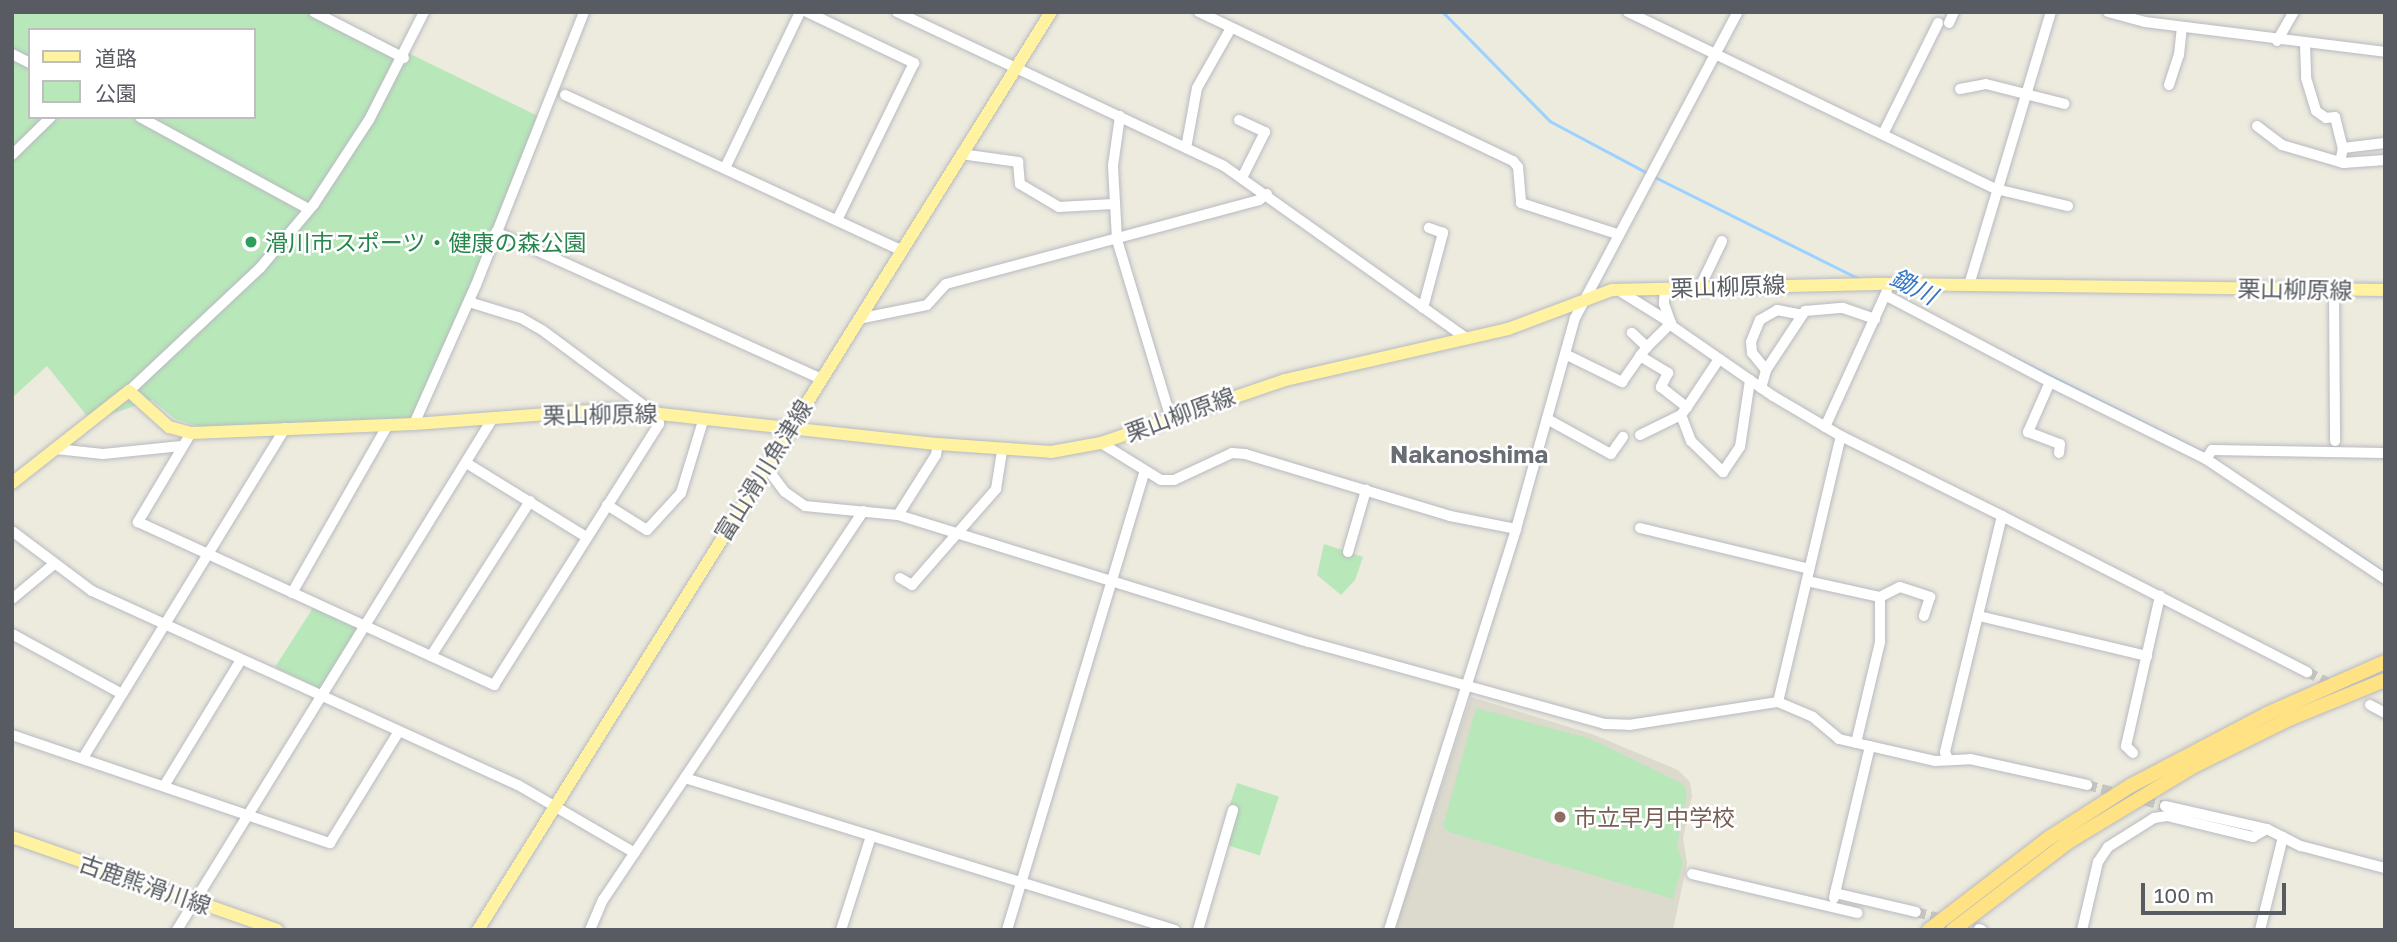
<!DOCTYPE html>
<html>
<head>
<meta charset="utf-8">
<style>
	body { margin:0 }
	#map { position:relative; width:2397px; height:942px; overflow:hidden; background:#edeade; font-family:"Golos Text","Noto Sans JP",sans-serif }
	div>[style] { position:absolute }
	[style*='--x'] { left:calc(var(--x)*1px); top:calc(var(--y)*1px); width:calc(var(--w)*1px); rotate:calc(var(--a)*1deg) }
	.education>* { inset:0; background:#dcd9cd }
	.green>* { inset:0; background:#b8e8b9; transform-origin:0 0 }
	.stream>* { height:2.5px; margin:-1.25px; padding:0 1.25px; transform-origin:1.25px; border-radius:1.25px; background:#9cd2ff }
	.minor-tunnel>* { height:10px; margin-top:-5px; transform-origin:0; background:repeating-linear-gradient(90deg,#c8c6bf 0 10px,transparent 0 15px) }
	.roads { filter:drop-shadow(0 0 2px #b7bac0) drop-shadow(0 0 2px #b7bac0) }
	.minor>* { height:10px; margin:-5px; padding:0 5px; transform-origin:5px; border-radius:5px; background:#fff }
	.major>* { height:12px; margin:-6px; padding:0 6px; transform-origin:6px; border-radius:6px; background:#fff2a1 }
	.highway>* { height:14px; margin:-7px; padding:0 7px; transform-origin:7px; border-radius:7px; background:#ffe283 }
	.dots>* { width:19px; height:19px; translate:-50% -50%; box-sizing:border-box; border:4px solid #fff; border-radius:50% }
	span { translate:-50% -50%; white-space:nowrap; text-align:center; line-height:1.15; -webkit-text-stroke:5px #fff; paint-order:stroke }
	.leisure-label { font-size:23px; color:#27864d }
	.left { translate:0 -50%; text-align:left }
	.street-label { font-size:23px; color:#585c62 }
	.education-label { font-size:23px; color:#785e54 }
	.water-label { font-size:24px; color:#3276c5; font-style:italic }
	.neighbourhood-label { font-size:24px; color:#696e74; font-weight:700 }
	.frame { position:absolute; inset:0; border:14px solid #585c62; pointer-events:none }
	.legend { position:absolute; left:28px; top:28px; width:228px; height:91px; box-sizing:border-box; background:#fff; border:2px solid #bcbec0; margin:0; padding:9px 12px; list-style:none; font-size:21px; color:#585c62 }
	.legend li { display:flex; align-items:center; gap:14px; height:35px }
	.legend b { width:35px; border:2px solid #bcbec0 }
	.scale { position:absolute; left:2141px; top:883px; width:145px; height:32px; box-sizing:border-box; border:4px solid #585c62; border-top:0; padding-left:9px; font-size:21px; line-height:24px; white-space:nowrap; color:#585c62; -webkit-text-stroke:5px #fff; paint-order:stroke }
</style>
</head>
<body>
<div id="map">
	<div class="education">
		<i style="clip-path:polygon(1471px 697px,1592px 734px,1678px 770px,1690px 782px,1692px 796px,1683px 838px,1687px 863px,1673px 930px,1395px 930px)"></i>
	</div>
	<div class="green">
		<i style="clip-path:polygon(evenodd,12px 12px,324px 12px,540px 117px,414px 424px,221px 433px,175px 419px,152px 400px,91px 421px,47px 366px,12px 398px,12px 12px,30px 30px,254px 30px,254px 117px,30px 117px,30px 30px)"></i>
		<i style="clip-path:polygon(1324px 544px,1363px 557px,1355px 580px,1341px 595px,1317px 575px)"></i>
		<i style="clip-path:polygon(313px 608px,358px 629px,320px 689px,275px 667px)"></i>
		<i style="clip-path:polygon(1476px 708px,1591px 739px,1683px 784px,1687px 794px,1677px 846px,1683px 863px,1673px 899px,1449px 832px,1443px 826px)"></i>
		<i style="left:1237px;top:783px;width:44px;height:62px;rotate:18deg"></i>
	</div>
	<div class="stream">
		<i style="--x:1443;--y:12;--w:153;--a:45.5"></i>
		<i style="--x:1550;--y:121;--w:111;--a:28"></i>
		<i style="--x:1653;--y:176;--w:231;--a:26.5"></i>
		<i style="--x:2007;--y:354;--w:224;--a:26.6"></i>
		<i style="--x:2323;--y:532;--w:74;--a:33.5"></i>
	</div>
	<div class="minor-tunnel">
		<i style="--x:2307;--y:672;--w:33;--a:27"></i>
		<i style="--x:2087;--y:785;--w:81;--a:15.1"></i>
		<i style="--x:1916;--y:912;--w:65;--a:15.1"></i>
	</div>
	<div class="roads">
		<div class="minor">
			<i style="--x:314;--y:12;--w:101;--a:27.1"></i>
			<i style="--x:807;--y:12;--w:119;--a:25.5"></i>
			<i style="--x:914;--y:63;--w:175;--a:116.1"></i>
			<i style="--x:897;--y:12;--w:361;--a:25.2"></i>
			<i style="--x:1224;--y:166;--w:298;--a:35.4"></i>
			<i style="--x:1199;--y:12;--w:348;--a:25.4"></i>
			<i style="--x:1513;--y:161;--w:8;--a:50"></i>
			<i style="--x:1518;--y:167;--w:36;--a:85"></i>
			<i style="--x:1521;--y:203;--w:101;--a:17.9"></i>
			<i style="--x:1628;--y:12;--w:408;--a:25.7"></i>
			<i style="--x:1996;--y:189;--w:74;--a:13.3"></i>
			<i style="--x:2108;--y:12;--w:38;--a:15"></i>
			<i style="--x:2145;--y:22;--w:242;--a:7.1"></i>
			<i style="--x:1949;--y:23;--w:12;--a:-66"></i>
			<i style="--x:2277;--y:41;--w:34;--a:-60"></i>
			<i style="--x:2305;--y:44;--w:34;--a:88"></i>
			<i style="--x:2306;--y:78;--w:34;--a:73"></i>
			<i style="--x:2316;--y:111;--w:12;--a:35"></i>
			<i style="--x:2326;--y:118;--w:9;--a:-6"></i>
			<i style="--x:2335;--y:117;--w:32;--a:76"></i>
			<i style="--x:2343;--y:148;--w:14;--a:102"></i>
			<i style="--x:12;--y:54;--w:20;--a:27"></i>
			<i style="--x:2169;--y:85;--w:32;--a:-72"></i>
			<i style="--x:2179;--y:55;--w:28;--a:-84"></i>
			<i style="--x:1960;--y:89;--w:26;--a:-11"></i>
			<i style="--x:1986;--y:84;--w:81;--a:14.2"></i>
			<i style="--x:565;--y:95;--w:369;--a:24.8"></i>
			<i style="--x:1120;--y:116;--w:50;--a:98"></i>
			<i style="--x:1113;--y:166;--w:74;--a:86.9"></i>
			<i style="--x:1117;--y:240;--w:184;--a:73.2"></i>
			<i style="--x:140;--y:117;--w:192;--a:28.6"></i>
			<i style="--x:1239;--y:120;--w:29;--a:25"></i>
			<i style="--x:1265;--y:132;--w:51;--a:116.6"></i>
			<i style="--x:2257;--y:126;--w:31;--a:37"></i>
			<i style="--x:2282;--y:145;--w:64;--a:16.4"></i>
			<i style="--x:2343;--y:163;--w:42;--a:-4.1"></i>
			<i style="--x:1883;--y:134;--w:124;--a:-63.6"></i>
			<i style="--x:1186;--y:148;--w:61;--a:-79.6"></i>
			<i style="--x:1197;--y:88;--w:69;--a:-60.5"></i>
			<i style="--x:2343;--y:148;--w:42;--a:-6.8"></i>
			<i style="--x:961;--y:154;--w:58;--a:8"></i>
			<i style="--x:1018;--y:162;--w:22;--a:85"></i>
			<i style="--x:1020;--y:184;--w:45;--a:30.5"></i>
			<i style="--x:1059;--y:207;--w:54;--a:-3.2"></i>
			<i style="--x:12;--y:155;--w:54;--a:-44.3"></i>
			<i style="--x:725;--y:168;--w:173;--a:-64.3"></i>
			<i style="--x:496;--y:232;--w:355;--a:24.3"></i>
			<i style="--x:1969;--y:285;--w:285;--a:-73.3"></i>
			<i style="--x:1700;--y:287;--w:51;--a:-64.4"></i>
			<i style="--x:1665;--y:288;--w:16;--a:94"></i>
			<i style="--x:1664;--y:304;--w:23;--a:70"></i>
			<i style="--x:1672;--y:326;--w:123;--a:34.7"></i>
			<i style="--x:1773;--y:396;--w:79;--a:30.5"></i>
			<i style="--x:1841;--y:436;--w:180;--a:26.4"></i>
			<i style="--x:2002;--y:516;--w:243;--a:103.6"></i>
			<i style="--x:1945;--y:752;--w:8;--a:67"></i>
			<i style="--x:2334;--y:289;--w:152;--a:89.6"></i>
			<i style="--x:1618;--y:290;--w:62;--a:31.9"></i>
			<i style="--x:1671;--y:323;--w:34;--a:135"></i>
			<i style="--x:1647;--y:347;--w:21;--a:-137"></i>
			<i style="--x:1887;--y:296;--w:184;--a:27.8"></i>
			<i style="--x:2050;--y:382;--w:55;--a:113.7"></i>
			<i style="--x:2028;--y:432;--w:34;--a:21"></i>
			<i style="--x:2060;--y:444;--w:9;--a:96"></i>
			<i style="--x:469;--y:302;--w:54;--a:17.1"></i>
			<i style="--x:521;--y:318;--w:24;--a:30"></i>
			<i style="--x:542;--y:330;--w:136;--a:36.6"></i>
			<i style="--x:1423;--y:308;--w:78;--a:-75.1"></i>
			<i style="--x:1443;--y:233;--w:15;--a:-160"></i>
			<i style="--x:858;--y:319;--w:70;--a:-11.5"></i>
			<i style="--x:927;--y:305;--w:28;--a:-48"></i>
			<i style="--x:946;--y:284;--w:324;--a:-15"></i>
			<i style="--x:1259;--y:200;--w:10;--a:-37"></i>
			<i style="--x:1647;--y:347;--w:11;--a:128"></i>
			<i style="--x:1640;--y:356;--w:33;--a:31"></i>
			<i style="--x:1668;--y:373;--w:16;--a:117"></i>
			<i style="--x:1661;--y:387;--w:33;--a:38"></i>
			<i style="--x:1687;--y:407;--w:58;--a:-56.3"></i>
			<i style="--x:1565;--y:354;--w:64;--a:26.2"></i>
			<i style="--x:1622;--y:382;--w:32;--a:-55"></i>
			<i style="--x:1766;--y:370;--w:22;--a:-129"></i>
			<i style="--x:1752;--y:353;--w:11;--a:-95"></i>
			<i style="--x:1751;--y:342;--w:24;--a:-68"></i>
			<i style="--x:1760;--y:320;--w:20;--a:-30"></i>
			<i style="--x:1777;--y:310;--w:25;--a:11"></i>
			<i style="--x:2050;--y:382;--w:174;--a:26.3"></i>
			<i style="--x:2206;--y:459;--w:11;--a:-56"></i>
			<i style="--x:2212;--y:450;--w:173;--a:1"></i>
			<i style="--x:1761;--y:388;--w:19;--a:-74"></i>
			<i style="--x:1766;--y:370;--w:71;--a:-56.5"></i>
			<i style="--x:1805;--y:311;--w:38;--a:-5"></i>
			<i style="--x:1843;--y:308;--w:34;--a:19"></i>
			<i style="--x:129;--y:391;--w:180;--a:-43.2"></i>
			<i style="--x:260;--y:268;--w:84;--a:-49.8"></i>
			<i style="--x:314;--y:204;--w:100;--a:-56.8"></i>
			<i style="--x:369;--y:120;--w:121;--a:-63"></i>
			<i style="--x:1687;--y:407;--w:10;--a:127"></i>
			<i style="--x:1681;--y:415;--w:28;--a:69"></i>
			<i style="--x:1691;--y:441;--w:45;--a:44.1"></i>
			<i style="--x:1723;--y:472;--w:30;--a:-56"></i>
			<i style="--x:1740;--y:447;--w:68;--a:-81.5"></i>
			<i style="--x:1547;--y:419;--w:73;--a:28.7"></i>
			<i style="--x:1611;--y:454;--w:21;--a:-55"></i>
			<i style="--x:414;--y:424;--w:152;--a:-66"></i>
			<i style="--x:476;--y:285;--w:294;--a:-68.4"></i>
			<i style="--x:1825;--y:427;--w:149;--a:-65.5"></i>
			<i style="--x:191;--y:433;--w:104;--a:120.8"></i>
			<i style="--x:138;--y:522;--w:392;--a:24.6"></i>
			<i style="--x:494;--y:685;--w:309;--a:-57.7"></i>
			<i style="--x:659;--y:424;--w:12;--a:-99"></i>
			<i style="--x:1640;--y:435;--w:46;--a:-26"></i>
			<i style="--x:1101;--y:443;--w:70;--a:31.7"></i>
			<i style="--x:1161;--y:480;--w:13;--a:0"></i>
			<i style="--x:1174;--y:480;--w:64;--a:-25"></i>
			<i style="--x:1232;--y:453;--w:13;--a:4"></i>
			<i style="--x:1245;--y:454;--w:214;--a:16.8"></i>
			<i style="--x:1450;--y:516;--w:67;--a:11.1"></i>
			<i style="--x:56;--y:449;--w:47;--a:6.1"></i>
			<i style="--x:103;--y:454;--w:79;--a:-5.8"></i>
			<i style="--x:2206;--y:459;--w:216;--a:33.8"></i>
			<i style="--x:468;--y:464;--w:139;--a:31.7"></i>
			<i style="--x:766;--y:467;--w:31;--a:53"></i>
			<i style="--x:785;--y:492;--w:24;--a:35"></i>
			<i style="--x:805;--y:506;--w:93;--a:5.5"></i>
			<i style="--x:898;--y:515;--w:430;--a:17.2"></i>
			<i style="--x:1309;--y:642;--w:307;--a:15.5"></i>
			<i style="--x:1605;--y:724;--w:24;--a:2"></i>
			<i style="--x:1629;--y:725;--w:151;--a:-8.8"></i>
			<i style="--x:1778;--y:702;--w:38;--a:23"></i>
			<i style="--x:1813;--y:717;--w:34;--a:40"></i>
			<i style="--x:1839;--y:739;--w:98;--a:12.9"></i>
			<i style="--x:1935;--y:761;--w:35;--a:-3"></i>
			<i style="--x:1970;--y:759;--w:120;--a:12.5"></i>
			<i style="--x:607;--y:505;--w:47;--a:32"></i>
			<i style="--x:647;--y:530;--w:50;--a:-47.4"></i>
			<i style="--x:681;--y:493;--w:78;--a:-73"></i>
			<i style="--x:898;--y:515;--w:71;--a:-57.7"></i>
			<i style="--x:936;--y:455;--w:11;--a:-80"></i>
			<i style="--x:2002;--y:516;--w:343;--a:27.1"></i>
			<i style="--x:1640;--y:528;--w:174;--a:13.6"></i>
			<i style="--x:12;--y:531;--w:100;--a:36.9"></i>
			<i style="--x:92;--y:591;--w:468;--a:24.5"></i>
			<i style="--x:518;--y:785;--w:135;--a:30.2"></i>
			<i style="--x:1348;--y:552;--w:65;--a:-73.8"></i>
			<i style="--x:900;--y:578;--w:14;--a:30"></i>
			<i style="--x:912;--y:585;--w:128;--a:-48.8"></i>
			<i style="--x:996;--y:489;--w:38;--a:-81"></i>
			<i style="--x:1807;--y:581;--w:75;--a:12.4"></i>
			<i style="--x:1880;--y:597;--w:22;--a:-27"></i>
			<i style="--x:1900;--y:587;--w:32;--a:18"></i>
			<i style="--x:1930;--y:597;--w:20;--a:108"></i>
			<i style="--x:292;--y:593;--w:193;--a:-60.3"></i>
			<i style="--x:12;--y:599;--w:55;--a:-39.8"></i>
			<i style="--x:1979;--y:616;--w:173;--a:13.4"></i>
			<i style="--x:12;--y:634;--w:125;--a:28.6"></i>
			<i style="--x:431;--y:656;--w:184;--a:-57.4"></i>
			<i style="--x:1778;--y:702;--w:273;--a:-76.7"></i>
			<i style="--x:2370;--y:705;--w:17;--a:28"></i>
			<i style="--x:12;--y:735;--w:336;--a:18.8"></i>
			<i style="--x:330;--y:843;--w:129;--a:-58.3"></i>
			<i style="--x:1856;--y:743;--w:104;--a:-76.6"></i>
			<i style="--x:1880;--y:642;--w:45;--a:-90"></i>
			<i style="--x:2133;--y:753;--w:10;--a:-135"></i>
			<i style="--x:2126;--y:746;--w:154;--a:-77.2"></i>
			<i style="--x:83;--y:758;--w:387;--a:-58.5"></i>
			<i style="--x:685;--y:778;--w:513;--a:17.23"></i>
			<i style="--x:164;--y:786;--w:148;--a:-58.6"></i>
			<i style="--x:2165;--y:806;--w:105;--a:12.7"></i>
			<i style="--x:2267;--y:829;--w:38;--a:27"></i>
			<i style="--x:2301;--y:846;--w:87;--a:14.7"></i>
			<i style="--x:1692;--y:874;--w:170;--a:13.3"></i>
			<i style="--x:1835;--y:893;--w:151;--a:-76.6"></i>
			<i style="--x:1834;--y:898;--w:5;--a:-79"></i>
			<i style="--x:1835;--y:893;--w:83;--a:13.2"></i>
			<i style="--x:1979;--y:929;--w:3;--a:18"></i>
			<i style="--x:177;--y:930;--w:602;--a:-58.32"></i>
			<i style="--x:590;--y:930;--w:33;--a:-67"></i>
			<i style="--x:603;--y:900;--w:468;--a:-56.2"></i>
			<i style="--x:841;--y:930;--w:99;--a:-72.3"></i>
			<i style="--x:1007;--y:930;--w:477;--a:-73.3"></i>
			<i style="--x:1198;--y:930;--w:125;--a:-73.7"></i>
			<i style="--x:1389;--y:930;--w:421;--a:-72.4"></i>
			<i style="--x:1516;--y:529;--w:219;--a:-74.4"></i>
			<i style="--x:1575;--y:318;--w:347;--a:-62"></i>
			<i style="--x:2082;--y:930;--w:70;--a:-76.8"></i>
			<i style="--x:2098;--y:862;--w:18;--a:-56"></i>
			<i style="--x:2108;--y:847;--w:54;--a:-32.2"></i>
			<i style="--x:2154;--y:818;--w:13;--a:-9"></i>
			<i style="--x:2167;--y:816;--w:89;--a:13.7"></i>
			<i style="--x:2253;--y:837;--w:16;--a:-30"></i>
			<i style="--x:2260;--y:930;--w:96;--a:-76.1"></i>
		</div>
		<div class="major">
			<i style="--x:12;--y:483;--w:149;--a:-38.2"></i>
			<i style="--x:129;--y:391;--w:54;--a:42"></i>
			<i style="--x:169;--y:427;--w:23;--a:15"></i>
			<i style="--x:191;--y:433;--w:223;--a:-2.3"></i>
			<i style="--x:414;--y:424;--w:201;--a:-4.3"></i>
			<i style="--x:614;--y:409;--w:326;--a:6.2"></i>
			<i style="--x:938;--y:444;--w:113;--a:4"></i>
			<i style="--x:1051;--y:452;--w:51;--a:-10.2"></i>
			<i style="--x:1101;--y:443;--w:194;--a:-18.9"></i>
			<i style="--x:1285;--y:380;--w:229;--a:-12.9"></i>
			<i style="--x:1508;--y:329;--w:111;--a:-20.6"></i>
			<i style="--x:1612;--y:290;--w:274;--a:-1.3"></i>
			<i style="--x:1886;--y:284;--w:499;--a:0.7"></i>
			<i style="--x:12;--y:837;--w:281;--a:19.3"></i>
			<i style="--x:478;--y:930;--w:1082;--a:-58.03"></i>
		</div>
		<div class="highway">
			<i style="--x:1929;--y:930;--w:151;--a:-37.5"></i>
			<i style="--x:2049;--y:838;--w:96;--a:-32.7"></i>
			<i style="--x:2130;--y:786;--w:155;--a:-27.7"></i>
			<i style="--x:2267;--y:714;--w:129;--a:-23.8"></i>
			<i style="--x:1953;--y:930;--w:145;--a:-37.4"></i>
			<i style="--x:2068;--y:842;--w:147;--a:-31.1"></i>
			<i style="--x:2194;--y:766;--w:106;--a:-26.3"></i>
			<i style="--x:2289;--y:719;--w:104;--a:-22.1"></i>
		</div>
	</div>
	<div class="dots">
		<i style="left:251px;top:242px;background:#2e9e5b"></i>
		<i style="left:1560px;top:817px;background:#8d6e63"></i>
	</div>
	<div class="leisure-label">
		<span class="left" style="left:265px;top:242px">滑川市スポーツ・健康の森公園</span>
	</div>
	<div class="street-label">
		<span style="left:1728px;top:286px;rotate:-2deg">栗山柳原線</span>
		<span style="left:2295px;top:289px;rotate:1deg">栗山柳原線</span>
		<span style="left:600px;top:414px;rotate:-1deg">栗山柳原線</span>
		<span style="left:1180px;top:414px;rotate:-20deg">栗山柳原線</span>
		<span style="left:763px;top:470px;rotate:-58deg">富山滑川魚津線</span>
		<span style="left:145px;top:884px;rotate:19deg">古鹿熊滑川線</span>
	</div>
	<div class="education-label">
		<span class="left" style="left:1574px;top:817px">市立早月中学校</span>
	</div>
	<div class="water-label">
		<span style="left:1914px;top:286px;rotate:27deg">鋤川</span>
	</div>
	<div class="neighbourhood-label">
		<span style="left:1469px;top:454px">Nakanoshima</span>
	</div>
	<div class="frame"></div>
	<ul class="legend">
	<li><b style="height:9px;background:#fff2a1"></b>道路</li>
	<li><b style="height:19px;background:#b8e8b9"></b>公園</li>
	</ul>
	<div class="scale">100 m</div>
</div>
</body>
</html>
